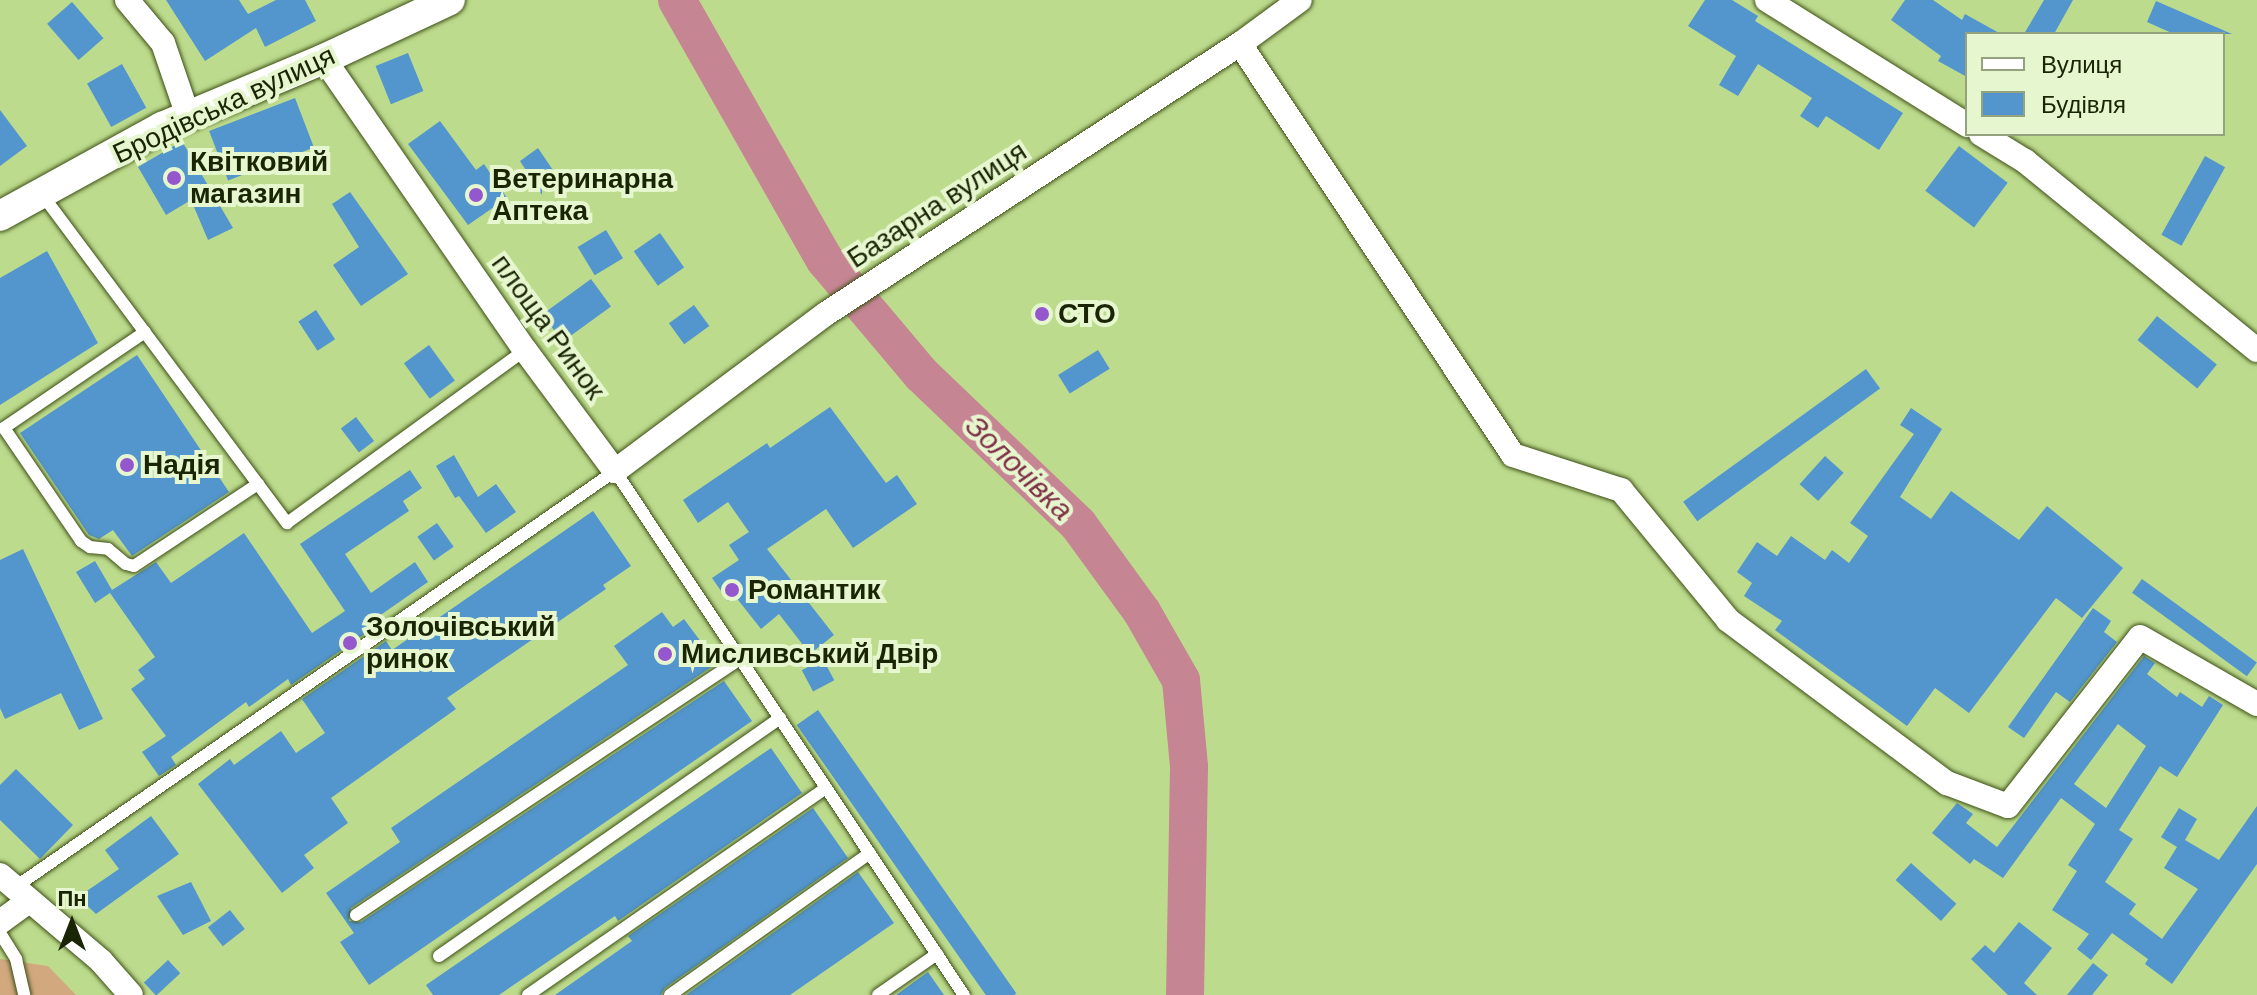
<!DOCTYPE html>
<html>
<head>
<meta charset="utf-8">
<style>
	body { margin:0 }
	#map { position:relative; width:2257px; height:995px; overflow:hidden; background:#bddb8d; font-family:"DM Sans",sans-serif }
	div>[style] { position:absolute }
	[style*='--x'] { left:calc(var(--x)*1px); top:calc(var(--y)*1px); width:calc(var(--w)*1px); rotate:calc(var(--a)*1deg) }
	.green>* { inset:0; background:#d2a87f }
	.river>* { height:38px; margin:-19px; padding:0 19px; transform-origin:19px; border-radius:19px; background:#c68593 }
	.building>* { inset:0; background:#5396cd; transform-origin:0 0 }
	.roads { filter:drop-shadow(0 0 2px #3d5016) drop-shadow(0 0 2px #3d5016) }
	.service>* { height:12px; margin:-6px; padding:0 6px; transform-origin:6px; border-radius:6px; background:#fff }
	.minor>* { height:24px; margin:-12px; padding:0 12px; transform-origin:12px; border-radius:12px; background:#fff }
	.tertiary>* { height:30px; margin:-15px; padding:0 15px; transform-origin:15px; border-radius:15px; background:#fff }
	.dots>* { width:22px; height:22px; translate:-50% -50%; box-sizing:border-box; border:4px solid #e6f6cf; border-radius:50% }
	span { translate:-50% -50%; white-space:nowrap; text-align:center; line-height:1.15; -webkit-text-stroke:8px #e6f6cf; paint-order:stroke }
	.street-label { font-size:28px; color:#1a2505 }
	.poi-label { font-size:28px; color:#1a2505; font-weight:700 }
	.left { translate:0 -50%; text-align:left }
	.water-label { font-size:30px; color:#7f3046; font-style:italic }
	.legend { position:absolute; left:1965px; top:32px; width:260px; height:104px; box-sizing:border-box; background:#e6f6cf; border:2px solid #94a27e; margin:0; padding:10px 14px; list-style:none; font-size:24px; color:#1a2505 }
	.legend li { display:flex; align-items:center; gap:16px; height:40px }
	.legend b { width:40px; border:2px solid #94a27e }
	.north { position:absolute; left:32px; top:883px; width:80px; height:80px; -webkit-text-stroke:6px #e6f6cf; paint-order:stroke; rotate:0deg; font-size:22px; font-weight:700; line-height:32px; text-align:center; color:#1a2505 }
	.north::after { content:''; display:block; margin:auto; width:28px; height:36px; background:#1a2505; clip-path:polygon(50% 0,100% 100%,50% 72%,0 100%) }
</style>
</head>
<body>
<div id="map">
	<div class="green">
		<i style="clip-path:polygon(0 959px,48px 966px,76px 995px,0 995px)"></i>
	</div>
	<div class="river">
		<i style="--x:677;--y:0;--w:299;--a:60.4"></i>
		<i style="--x:825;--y:260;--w:150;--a:49.9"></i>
		<i style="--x:922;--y:375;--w:216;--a:43.7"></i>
		<i style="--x:1078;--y:524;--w:109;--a:54"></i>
		<i style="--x:1142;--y:612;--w:78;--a:60.2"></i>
		<i style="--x:1181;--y:680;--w:87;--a:84.7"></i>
		<i style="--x:1189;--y:767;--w:228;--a:91"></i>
	</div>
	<div class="building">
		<i style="clip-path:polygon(166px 0,239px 0,248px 14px,276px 0,305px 0,316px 21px,265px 47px,256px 28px,205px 61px)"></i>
		<i style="clip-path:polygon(1705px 0,1732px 0,1758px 16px,1755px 21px,1903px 113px,1879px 150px,1826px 116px,1818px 128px,1800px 116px,1812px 98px,1758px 64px,1738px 96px,1719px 85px,1736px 56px,1688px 26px)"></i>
		<i style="clip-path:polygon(1905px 0,1933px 0,1962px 20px,1965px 14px,2001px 34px,1967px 34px,1967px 77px,1938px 61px,1941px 56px,1891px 20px)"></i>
		<i style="clip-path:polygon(2044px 0,2073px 0,2054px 34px,2024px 34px)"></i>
		<i style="clip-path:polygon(2156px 1px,2232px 34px,2174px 34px,2147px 22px)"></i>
		<i style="left:72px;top:2px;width:48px;height:33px;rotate:49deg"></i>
		<i style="left:408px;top:53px;width:41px;height:35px;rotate:68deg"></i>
		<i style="left:122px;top:64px;width:50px;height:40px;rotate:61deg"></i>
		<i style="left:295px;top:98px;width:53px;height:92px;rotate:69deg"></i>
		<i style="clip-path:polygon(0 110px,27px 146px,0 166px)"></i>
		<i style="clip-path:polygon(440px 121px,476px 170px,484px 164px,507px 198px,468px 225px,408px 144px)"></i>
		<i style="clip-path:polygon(182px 141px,233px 228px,208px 240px,191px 200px,166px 215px,138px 167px)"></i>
		<i style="left:1959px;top:146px;width:61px;height:56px;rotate:37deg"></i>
		<i style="clip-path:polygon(538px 148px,557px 176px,542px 186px,542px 195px,520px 161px)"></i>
		<i style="left:2205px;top:156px;width:23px;height:90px;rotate:29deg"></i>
		<i style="clip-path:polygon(350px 192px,408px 274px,361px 306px,333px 265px,359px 247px,332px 204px)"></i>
		<i style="left:606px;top:230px;width:33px;height:33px;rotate:59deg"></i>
		<i style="left:660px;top:233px;width:42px;height:32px;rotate:55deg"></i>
		<i style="clip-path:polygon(47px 251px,98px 343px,0 405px,0 278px)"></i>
		<i style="left:591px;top:279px;width:34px;height:60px;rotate:54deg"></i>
		<i style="left:694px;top:305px;width:26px;height:31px;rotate:54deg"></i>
		<i style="left:316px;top:310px;width:35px;height:21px;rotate:57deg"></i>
		<i style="left:2157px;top:316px;width:77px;height:31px;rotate:39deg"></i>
		<i style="left:429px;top:345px;width:44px;height:31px;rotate:54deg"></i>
		<i style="left:1098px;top:350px;width:22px;height:47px;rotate:58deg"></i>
		<i style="clip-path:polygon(137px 355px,229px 492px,132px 556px,113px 530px,99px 539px,89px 535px,20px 433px)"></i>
		<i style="left:1866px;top:369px;width:24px;height:226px;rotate:54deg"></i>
		<i style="clip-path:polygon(830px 407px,886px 483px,897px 475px,917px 504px,853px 548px,826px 509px,767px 549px,834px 635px,810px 654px,779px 614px,761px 629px,735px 596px,728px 601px,712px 578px,739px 560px,729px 545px,749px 532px,728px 502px,698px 523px,683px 500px,767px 443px,770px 448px)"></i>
		<i style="clip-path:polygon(1911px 408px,1942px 429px,1900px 497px,1931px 519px,1951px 491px,2019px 540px,2047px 506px,2123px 568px,2082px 618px,2056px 598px,1969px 713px,1935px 688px,1907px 726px,1775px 630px,1782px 621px,1744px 596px,1752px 583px,1737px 572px,1757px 542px,1777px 556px,1791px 536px,1825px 560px,1832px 550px,1849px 563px,1868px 536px,1850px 523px,1914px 434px,1900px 425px)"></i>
		<i style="left:356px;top:417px;width:30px;height:19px;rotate:53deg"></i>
		<i style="clip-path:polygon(454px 455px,478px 497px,496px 484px,516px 512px,486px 533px,459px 496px,455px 498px,436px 466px)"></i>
		<i style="left:1825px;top:456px;width:25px;height:38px;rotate:42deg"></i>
		<i style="clip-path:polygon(410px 470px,422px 488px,403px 501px,409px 511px,345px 554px,371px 593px,415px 562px,428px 582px,372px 621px,376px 626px,291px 685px,288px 679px,249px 707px,246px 702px,171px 757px,176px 765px,159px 776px,142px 752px,166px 736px,131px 689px,145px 679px,138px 670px,155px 657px,110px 593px,95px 603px,76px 572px,95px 561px,112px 590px,156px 562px,171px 583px,244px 533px,312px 633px,345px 611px,300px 544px)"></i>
		<i style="clip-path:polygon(593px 511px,631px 566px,603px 585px,606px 589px,447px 698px,456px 709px,331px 798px,348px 823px,304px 855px,314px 868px,282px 893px,198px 784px,230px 759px,234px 765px,281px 731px,296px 753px,325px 733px,302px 699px,386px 641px,392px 650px)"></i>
		<i style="left:437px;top:523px;width:29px;height:24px;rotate:55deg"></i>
		<i style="clip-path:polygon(23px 549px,103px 719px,79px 730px,61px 693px,5px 719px,0 708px,0 560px)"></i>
		<i style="left:2142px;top:579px;width:142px;height:17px;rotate:36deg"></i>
		<i style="clip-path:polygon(2093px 608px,2111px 621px,2104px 632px,2117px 642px,2070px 702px,2056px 692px,2024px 738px,2008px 727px)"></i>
		<i style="clip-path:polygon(662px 612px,673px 627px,684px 619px,716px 662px,713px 666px,351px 908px,349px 921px,361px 922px,724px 681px,752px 721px,369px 985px,340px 942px,354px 933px,326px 893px,400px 842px,391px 828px,628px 665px,614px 646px)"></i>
		<i style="clip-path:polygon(evenodd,2144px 656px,2155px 663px,2147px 674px,2177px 697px,2180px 692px,2202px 707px,2209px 696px,2223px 705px,2177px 777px,2160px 766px,2119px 830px,2133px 839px,2105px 882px,2136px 904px,2129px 914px,2162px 939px,2198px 889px,2164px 868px,2177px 847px,2161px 837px,2179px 808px,2197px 819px,2185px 840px,2219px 860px,2257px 806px,2257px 864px,2172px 984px,2145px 964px,2148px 959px,2112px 933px,2091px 960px,2077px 949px,2089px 934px,2052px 910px,2077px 871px,2068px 865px,2095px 824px,2061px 798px,2003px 878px,1974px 859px,1970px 864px,1932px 833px,1957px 803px,1973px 814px,1966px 823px,1997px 847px,2144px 656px,2118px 724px,2146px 746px,2106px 808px,2074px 784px,2118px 724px)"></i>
		<i style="left:823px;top:659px;width:24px;height:24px;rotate:62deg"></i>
		<i style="left:818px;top:710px;width:346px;height:26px;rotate:55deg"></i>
		<i style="clip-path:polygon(771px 748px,802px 793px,618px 921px,615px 916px,499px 995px,433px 995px,426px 985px)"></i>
		<i style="clip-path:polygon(16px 769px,73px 825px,40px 859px,0 820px,0 785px)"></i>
		<i style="clip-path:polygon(813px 808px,848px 858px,665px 988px,661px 995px,555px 995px,632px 941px,628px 936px)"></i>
		<i style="clip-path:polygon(151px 816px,179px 854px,96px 914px,78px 897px,119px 869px,105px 850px)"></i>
		<i style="left:1911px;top:863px;width:61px;height:23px;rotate:42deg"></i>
		<i style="clip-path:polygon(858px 872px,894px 923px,790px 995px,686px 995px)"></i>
		<i style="clip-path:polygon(191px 882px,211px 921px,183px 935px,157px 896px)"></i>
		<i style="left:230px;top:910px;width:24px;height:28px;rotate:52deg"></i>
		<i style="clip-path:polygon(2019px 922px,2052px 948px,2024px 983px,2037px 995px,2008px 995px,1971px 959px,1985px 945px,1994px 953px)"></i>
		<i style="left:168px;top:960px;width:18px;height:33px;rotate:47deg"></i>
		<i style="clip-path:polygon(2093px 963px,2108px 975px,2092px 995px,2067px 995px)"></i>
		<i style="clip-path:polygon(928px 972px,944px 995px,896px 995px)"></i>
	</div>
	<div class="roads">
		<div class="service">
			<i style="--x:41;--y:193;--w:412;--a:53.3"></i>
			<i style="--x:287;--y:523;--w:294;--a:-36"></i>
			<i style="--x:145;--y:332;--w:171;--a:145.8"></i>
			<i style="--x:4;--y:428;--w:137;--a:55.7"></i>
			<i style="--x:81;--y:541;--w:11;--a:34"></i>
			<i style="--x:90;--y:547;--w:18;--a:6"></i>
			<i style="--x:108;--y:549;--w:23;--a:40"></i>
			<i style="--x:126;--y:564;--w:8;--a:14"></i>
			<i style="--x:134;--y:566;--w:149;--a:-33.5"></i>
			<i style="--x:14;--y:888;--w:731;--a:-34.75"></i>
			<i style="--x:615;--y:471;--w:630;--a:56.34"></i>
			<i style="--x:356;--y:915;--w:462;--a:-33.7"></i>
			<i style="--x:0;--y:933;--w:31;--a:58"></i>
			<i style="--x:16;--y:959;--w:37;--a:77"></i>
			<i style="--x:439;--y:956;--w:416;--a:-34.9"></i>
			<i style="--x:528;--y:995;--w:363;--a:-34.8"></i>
			<i style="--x:670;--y:995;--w:245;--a:-35.4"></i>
			<i style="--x:878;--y:995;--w:72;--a:-34.8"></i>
		</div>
		<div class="minor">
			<i style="--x:127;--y:0;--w:56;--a:50.1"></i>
			<i style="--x:163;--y:43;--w:77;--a:71.1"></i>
			<i style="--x:1767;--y:0;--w:236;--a:32"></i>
			<i style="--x:1240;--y:44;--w:493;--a:56.4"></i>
			<i style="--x:1513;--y:455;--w:114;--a:18"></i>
			<i style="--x:1621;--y:490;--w:168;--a:50.5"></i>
			<i style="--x:1728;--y:620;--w:273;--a:36.7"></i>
			<i style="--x:1947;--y:783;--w:65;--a:20.7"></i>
			<i style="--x:2008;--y:806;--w:214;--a:-52"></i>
			<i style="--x:2140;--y:637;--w:135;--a:29.8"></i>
			<i style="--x:324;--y:59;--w:354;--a:55.4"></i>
			<i style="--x:525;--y:350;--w:151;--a:53.4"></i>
			<i style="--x:615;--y:471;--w:264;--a:-36.7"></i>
			<i style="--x:827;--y:313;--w:493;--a:-33.1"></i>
			<i style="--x:1240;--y:44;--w:74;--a:-36.3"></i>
			<i style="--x:1981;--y:134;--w:52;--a:31.5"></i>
			<i style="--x:2025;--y:161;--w:299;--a:39.2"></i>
			<i style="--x:0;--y:875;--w:133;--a:40.4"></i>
			<i style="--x:101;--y:961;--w:45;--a:48.6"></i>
			<i style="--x:0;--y:922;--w:34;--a:-36"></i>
		</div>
		<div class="tertiary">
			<i style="--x:0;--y:216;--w:185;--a:-28.8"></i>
			<i style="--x:162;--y:127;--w:176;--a:-22.8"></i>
			<i style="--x:324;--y:59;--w:139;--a:-25.1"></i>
		</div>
	</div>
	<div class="dots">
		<i style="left:174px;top:178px;background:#9557cd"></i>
		<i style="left:476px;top:195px;background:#9557cd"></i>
		<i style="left:1042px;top:314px;background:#9557cd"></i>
		<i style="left:127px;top:465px;background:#9557cd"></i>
		<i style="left:732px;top:590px;background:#9557cd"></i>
		<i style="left:350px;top:643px;background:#9557cd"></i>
		<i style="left:665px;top:654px;background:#9557cd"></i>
	</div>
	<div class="street-label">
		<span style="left:224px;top:105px;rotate:-25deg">Бродівська вулиця</span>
		<span style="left:937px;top:205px;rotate:-33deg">Базарна вулиця</span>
		<span style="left:548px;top:327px;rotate:54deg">площа Ринок</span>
	</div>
	<div class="poi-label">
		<span class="left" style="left:190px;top:178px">Квітковий<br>магазин</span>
		<span class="left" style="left:492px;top:195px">Ветеринарна<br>Аптека</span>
		<span class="left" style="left:1058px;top:314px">СТО</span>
		<span class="left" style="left:143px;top:465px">Надія</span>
		<span class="left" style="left:748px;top:590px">Романтик</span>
		<span class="left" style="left:366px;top:643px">Золочівський<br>ринок</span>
		<span class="left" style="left:681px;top:654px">Мисливський Двір</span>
	</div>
	<div class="water-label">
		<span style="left:1019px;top:468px;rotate:44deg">Золочівка</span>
	</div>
	<ul class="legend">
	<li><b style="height:10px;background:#fff"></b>Вулиця</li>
	<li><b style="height:22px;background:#5396cd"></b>Будівля</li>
	</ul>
	<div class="north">Пн</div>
</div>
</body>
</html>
